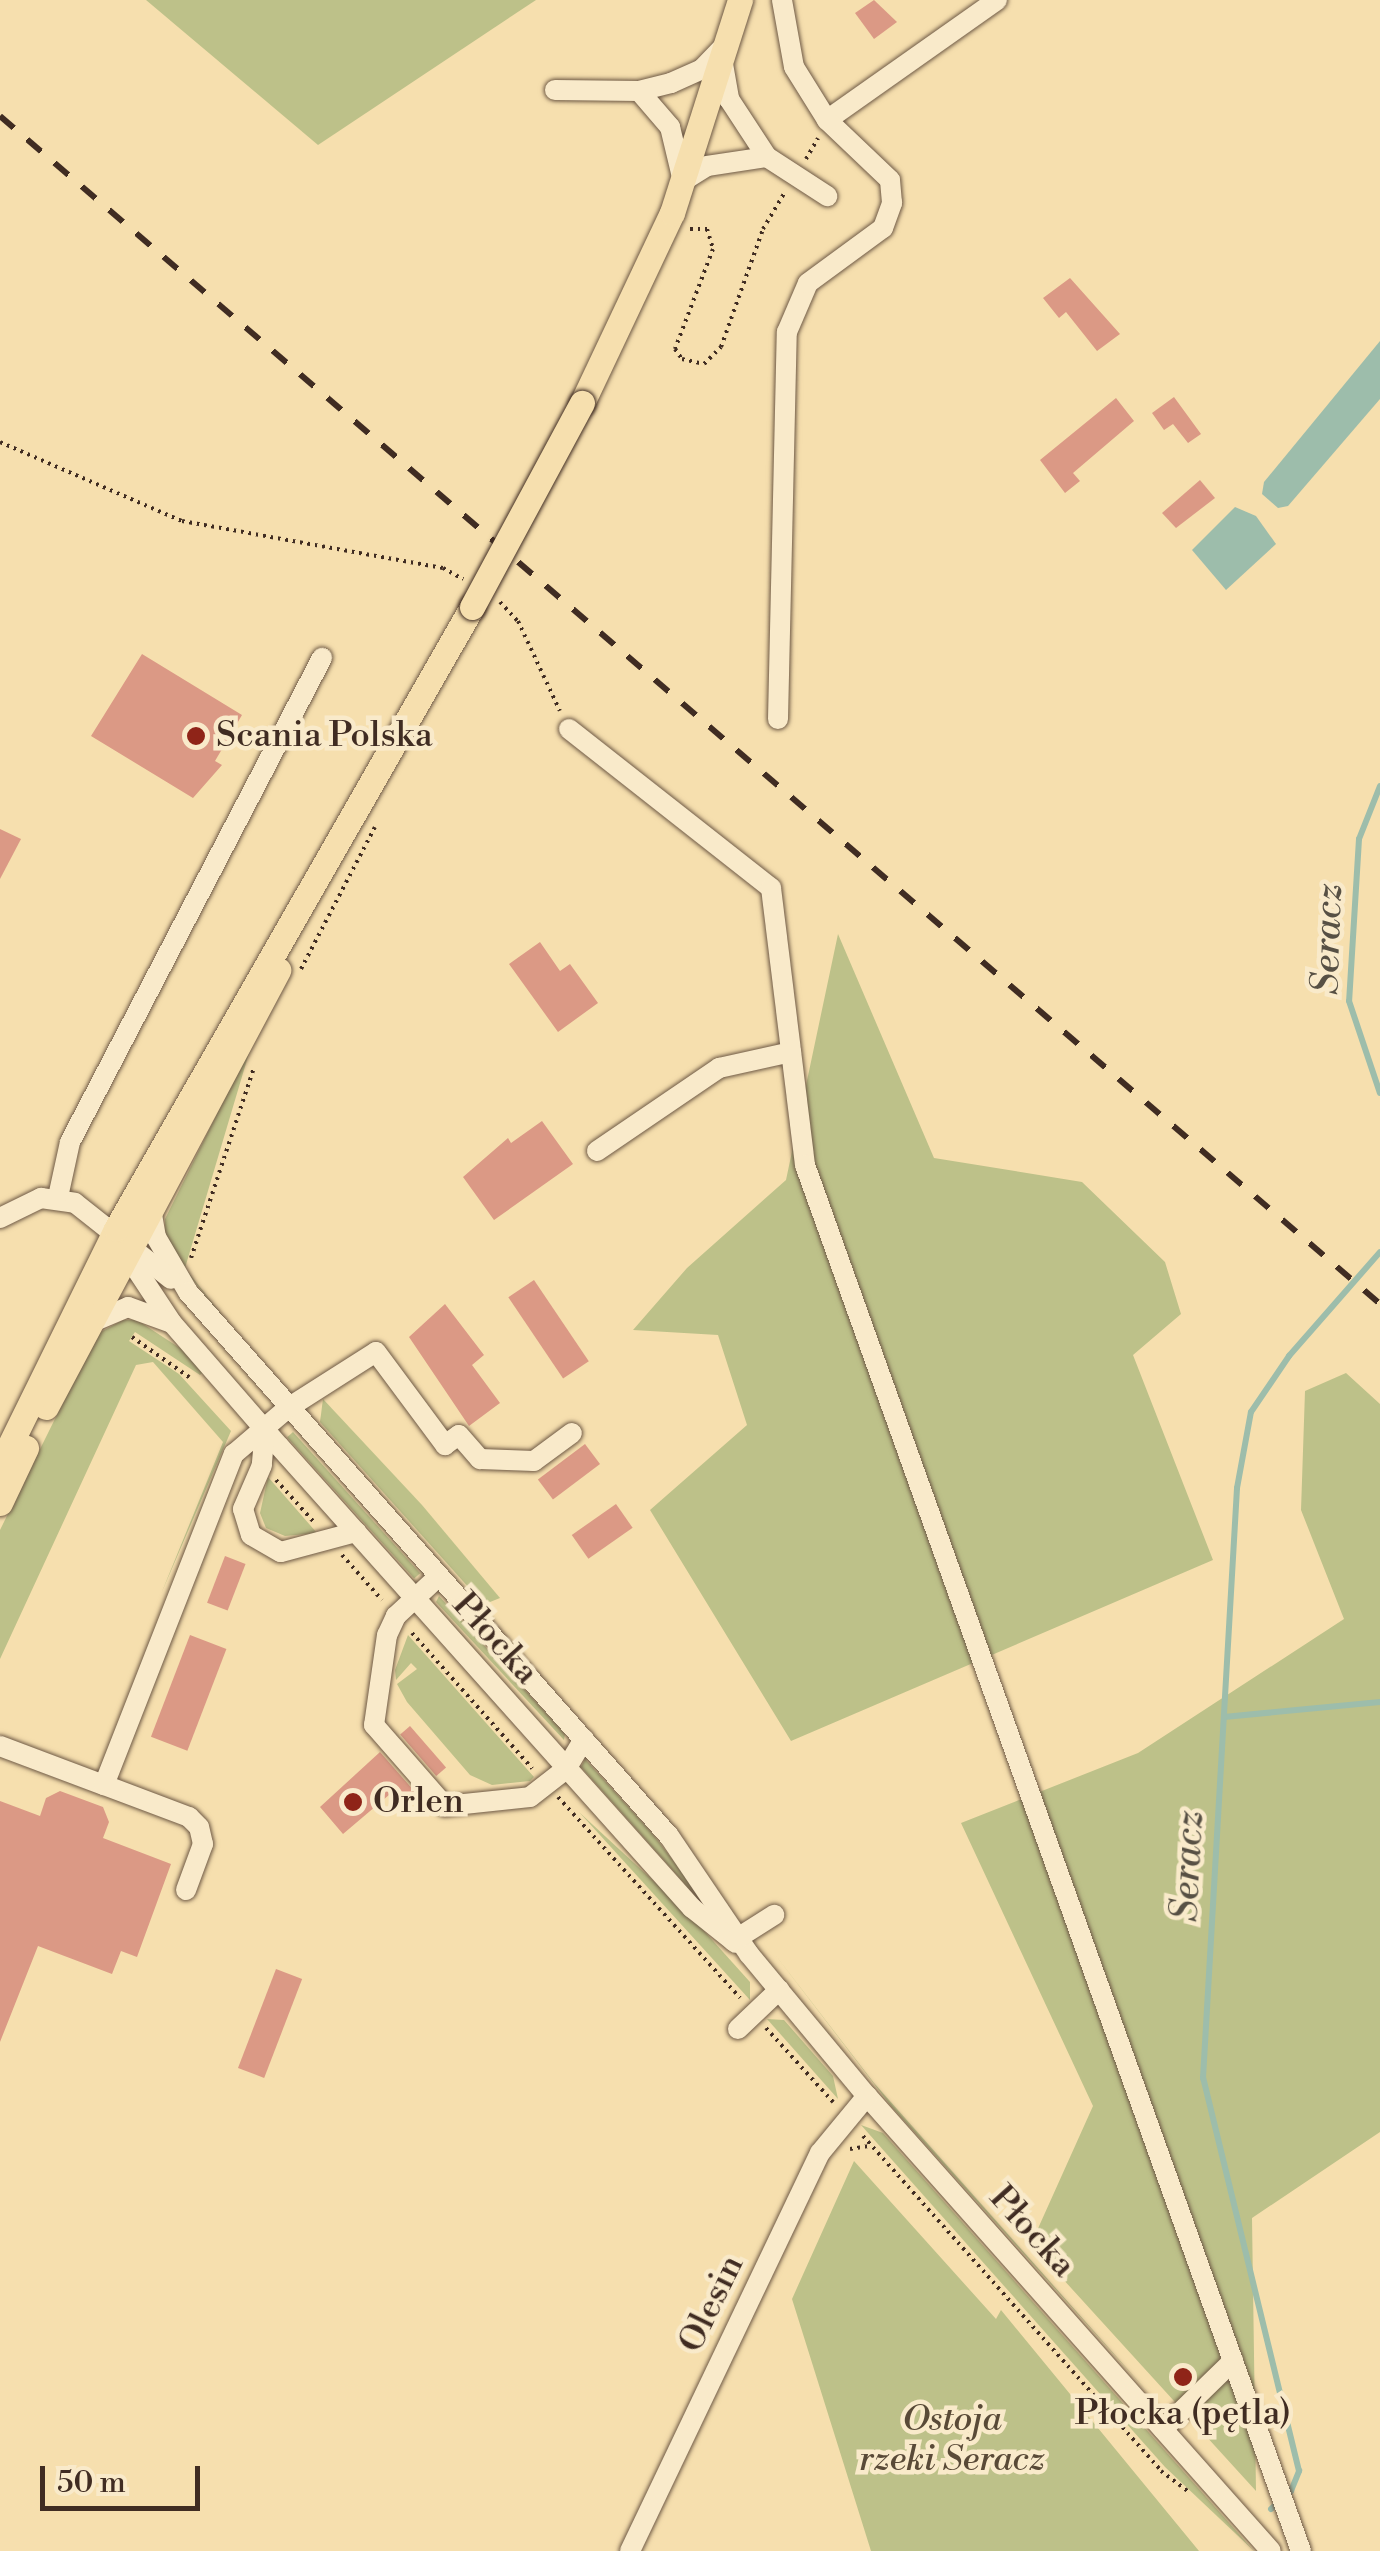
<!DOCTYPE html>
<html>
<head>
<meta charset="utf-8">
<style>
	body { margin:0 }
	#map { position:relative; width:1380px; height:2551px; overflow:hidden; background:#f6dfae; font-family:"Libre Bodoni",serif }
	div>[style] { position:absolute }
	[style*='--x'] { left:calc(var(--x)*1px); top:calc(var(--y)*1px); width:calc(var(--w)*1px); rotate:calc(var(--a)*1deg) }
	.green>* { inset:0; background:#bdc189; transform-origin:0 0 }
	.water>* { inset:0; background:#9dbdab }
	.stream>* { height:6px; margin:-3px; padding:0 3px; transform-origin:3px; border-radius:3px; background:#9dbdab }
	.building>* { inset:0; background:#db9985; transform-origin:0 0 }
	.path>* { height:4px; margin-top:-2px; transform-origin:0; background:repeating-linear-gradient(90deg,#402c22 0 2.5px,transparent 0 7.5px) }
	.roads { filter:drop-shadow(0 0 2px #6e5945) drop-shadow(0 0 2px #6e5945) }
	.minor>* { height:20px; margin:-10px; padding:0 10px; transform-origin:10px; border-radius:10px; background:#f9eaca }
	.major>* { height:25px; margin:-12.5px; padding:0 12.5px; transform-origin:12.5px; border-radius:12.5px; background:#f6dfae }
	.rail>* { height:6px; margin-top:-3px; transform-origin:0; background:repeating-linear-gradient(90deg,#402c22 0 18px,transparent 0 36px) }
	.bridges { filter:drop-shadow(0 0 2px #402c22) drop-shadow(0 0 2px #402c22) }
	.major-bridge>* { height:25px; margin:-12.5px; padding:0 12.5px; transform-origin:12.5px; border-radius:12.5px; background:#f6dfae }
	.dots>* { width:28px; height:28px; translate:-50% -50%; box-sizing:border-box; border:5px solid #f9eaca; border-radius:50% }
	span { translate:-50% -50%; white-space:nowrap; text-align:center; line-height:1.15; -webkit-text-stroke:9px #f9eaca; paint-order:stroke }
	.poi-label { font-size:35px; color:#402c22 }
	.left { translate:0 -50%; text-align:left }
	.street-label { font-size:35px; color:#402c22 }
	.park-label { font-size:35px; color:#594a37; font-style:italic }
	.water-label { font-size:38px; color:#575044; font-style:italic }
	.scale { position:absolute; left:40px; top:2466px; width:160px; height:45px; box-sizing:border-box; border:5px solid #402c22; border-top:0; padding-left:12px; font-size:30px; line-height:35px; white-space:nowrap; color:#402c22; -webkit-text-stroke:8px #f9eaca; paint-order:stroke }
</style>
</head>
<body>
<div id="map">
	<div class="green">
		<i style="clip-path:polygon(146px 0,536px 0,318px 145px)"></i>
		<i style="clip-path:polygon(838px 934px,934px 1158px,1082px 1182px,1165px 1262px,1181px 1314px,1133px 1355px,1213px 1560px,791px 1741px,650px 1510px,747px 1425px,718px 1335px,633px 1330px,687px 1268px,786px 1180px)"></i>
		<i style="clip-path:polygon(252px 1043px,185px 1268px,241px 1339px,185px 1270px,165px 1237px,165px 1219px)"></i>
		<i style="clip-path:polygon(123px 1320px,137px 1320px,189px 1354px,205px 1370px,200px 1375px,135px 1332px,129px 1341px,179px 1374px,231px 1431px,161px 1594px,223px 1442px,153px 1362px,136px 1365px,0 1659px,0 1530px,97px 1334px)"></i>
		<i style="clip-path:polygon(1346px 1373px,1380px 1404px,1380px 2132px,1252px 2218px,1256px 2491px,1031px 2244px,1093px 2106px,961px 1823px,1138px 1753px,1344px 1619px,1301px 1510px,1305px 1391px)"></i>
		<i style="clip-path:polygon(323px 1399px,422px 1505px,500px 1598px,485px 1604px,479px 1599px,320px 1422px)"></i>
		<i style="left:293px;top:1432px;width:190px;height:8px;rotate:48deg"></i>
		<i style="clip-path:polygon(268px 1477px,317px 1533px,285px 1536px,266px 1528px,260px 1513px)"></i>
		<i style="clip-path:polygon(439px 1596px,565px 1734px,564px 1740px,436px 1602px)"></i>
		<i style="clip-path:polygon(408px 1635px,534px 1777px,530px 1781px,492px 1785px,470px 1775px,407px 1702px,397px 1684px,417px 1669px,411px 1663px,396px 1680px,395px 1670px)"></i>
		<i style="clip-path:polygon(585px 1759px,652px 1833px,726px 1930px,581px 1767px)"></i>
		<i style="clip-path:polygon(579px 1812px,688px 1913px,750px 1982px,750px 2000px)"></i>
		<i style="clip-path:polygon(770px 1948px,874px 2083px,1154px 2399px,891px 2106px)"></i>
		<i style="clip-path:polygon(767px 2019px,784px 2020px,833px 2076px,838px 2099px)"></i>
		<i style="clip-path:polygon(861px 2125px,883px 2133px,1254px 2551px,1165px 2467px)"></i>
		<i style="clip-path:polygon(854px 2161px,996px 2319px,1001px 2310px,1199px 2551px,871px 2551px,792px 2299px)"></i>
	</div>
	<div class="water">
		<i style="clip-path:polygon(1380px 341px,1380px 399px,1288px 506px,1278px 508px,1262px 494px,1264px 482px)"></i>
		<i style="clip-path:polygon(1235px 507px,1256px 516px,1276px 544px,1226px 590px,1192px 550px)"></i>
	</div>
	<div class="stream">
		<i style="--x:1380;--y:786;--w:57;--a:111.6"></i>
		<i style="--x:1359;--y:839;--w:162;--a:93.5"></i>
		<i style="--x:1349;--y:1001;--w:97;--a:71.4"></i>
		<i style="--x:1224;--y:1717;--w:157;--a:-5.5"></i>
		<i style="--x:1271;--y:2509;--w:27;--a:-42"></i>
		<i style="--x:1291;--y:2491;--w:22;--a:-68"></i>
		<i style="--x:1299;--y:2471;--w:405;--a:-103.7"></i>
		<i style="--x:1203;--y:2078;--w:591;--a:-86.7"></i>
		<i style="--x:1237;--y:1488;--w:77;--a:-79.6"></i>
		<i style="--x:1251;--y:1412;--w:68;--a:-55.8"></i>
		<i style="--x:1289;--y:1356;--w:138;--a:-48.8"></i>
	</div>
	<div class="building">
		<i style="clip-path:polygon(874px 0,897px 22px,874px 39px,855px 13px)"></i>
		<i style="clip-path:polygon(1070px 278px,1120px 334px,1097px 351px,1066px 312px,1059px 318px,1043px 298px)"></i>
		<i style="clip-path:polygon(1174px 397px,1201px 434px,1188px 443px,1173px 424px,1164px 430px,1152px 413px)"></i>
		<i style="clip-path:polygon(1116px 398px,1134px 421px,1073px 473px,1080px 481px,1065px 493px,1040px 460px)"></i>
		<i style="clip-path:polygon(1200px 480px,1215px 498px,1176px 528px,1162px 513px)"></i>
		<i style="clip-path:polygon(142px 654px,242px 715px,215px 761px,222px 765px,193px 798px,91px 736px)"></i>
		<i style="clip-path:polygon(0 829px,21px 839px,0 879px)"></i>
		<i style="clip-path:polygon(540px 942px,560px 971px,570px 964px,598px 1003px,558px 1032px,509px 964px)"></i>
		<i style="clip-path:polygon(542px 1121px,573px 1164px,494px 1220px,463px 1177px,508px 1138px,511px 1143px)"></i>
		<i style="left:534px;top:1280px;width:98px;height:31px;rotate:56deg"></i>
		<i style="clip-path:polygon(445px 1304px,484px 1355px,472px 1365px,500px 1403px,469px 1426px,409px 1337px)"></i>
		<i style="left:585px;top:1444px;width:25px;height:59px;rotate:53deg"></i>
		<i style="left:616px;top:1504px;width:29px;height:54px;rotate:55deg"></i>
		<i style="left:225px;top:1556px;width:22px;height:50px;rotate:21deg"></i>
		<i style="left:190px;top:1635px;width:39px;height:109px;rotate:21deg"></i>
		<i style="left:410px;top:1726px;width:55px;height:13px;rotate:49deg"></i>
		<i style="clip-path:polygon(380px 1752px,416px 1793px,407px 1801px,396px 1789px,343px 1834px,320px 1807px)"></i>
		<i style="clip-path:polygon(60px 1791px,103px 1807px,109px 1822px,103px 1838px,171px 1864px,137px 1957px,121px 1951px,112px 1974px,38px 1946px,0 2042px,0 1801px,40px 1816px,46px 1798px)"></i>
		<i style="left:276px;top:1969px;width:28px;height:106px;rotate:21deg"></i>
	</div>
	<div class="path">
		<i style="--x:806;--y:159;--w:24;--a:-60"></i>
		<i style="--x:690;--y:229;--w:17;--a:0"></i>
		<i style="--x:707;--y:229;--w:21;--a:73"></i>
		<i style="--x:713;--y:249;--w:107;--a:110.8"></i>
		<i style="--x:675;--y:349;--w:12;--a:55"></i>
		<i style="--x:682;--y:359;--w:23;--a:13"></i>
		<i style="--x:704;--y:364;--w:24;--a:-45"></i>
		<i style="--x:721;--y:347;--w:125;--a:-70.4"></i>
		<i style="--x:763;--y:229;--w:43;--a:-59.3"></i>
		<i style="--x:0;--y:442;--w:198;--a:23.5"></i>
		<i style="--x:182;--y:521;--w:265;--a:10.2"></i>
		<i style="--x:443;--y:568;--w:23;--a:29"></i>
		<i style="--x:500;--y:602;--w:26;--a:47"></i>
		<i style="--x:518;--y:621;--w:99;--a:65"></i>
		<i style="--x:301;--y:969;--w:160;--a:-62.5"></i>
		<i style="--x:191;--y:1258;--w:200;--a:-71.7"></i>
		<i style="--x:132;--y:1337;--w:70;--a:35.1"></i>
		<i style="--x:276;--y:1480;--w:55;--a:47.9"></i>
		<i style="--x:342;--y:1555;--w:60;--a:48.4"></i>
		<i style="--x:412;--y:1633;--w:181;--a:48.4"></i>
		<i style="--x:558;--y:1797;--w:271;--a:47.8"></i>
		<i style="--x:766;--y:2028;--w:100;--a:47.8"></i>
		<i style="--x:863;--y:2136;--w:448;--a:48.3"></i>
		<i style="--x:1161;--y:2471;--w:36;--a:37"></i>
		<i style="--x:850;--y:2149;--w:20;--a:-9"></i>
	</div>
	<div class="roads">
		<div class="minor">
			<i style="--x:723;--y:64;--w:36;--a:80"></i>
			<i style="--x:729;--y:99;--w:69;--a:56.8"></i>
			<i style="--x:767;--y:157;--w:72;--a:33"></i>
			<i style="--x:555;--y:90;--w:84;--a:0.7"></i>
			<i style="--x:639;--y:91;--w:33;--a:-14"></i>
			<i style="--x:671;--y:83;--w:34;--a:-24"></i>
			<i style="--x:702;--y:69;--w:33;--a:-46"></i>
			<i style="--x:639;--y:91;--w:48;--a:49.3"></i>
			<i style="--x:670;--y:127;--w:56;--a:76.5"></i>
			<i style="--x:683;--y:181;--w:28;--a:-32"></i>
			<i style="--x:707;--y:166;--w:61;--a:-8.5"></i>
			<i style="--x:827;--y:120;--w:208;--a:-35.2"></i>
			<i style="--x:778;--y:719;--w:387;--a:-88.7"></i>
			<i style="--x:787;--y:332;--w:53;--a:-66.8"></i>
			<i style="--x:808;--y:283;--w:93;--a:-36.3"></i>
			<i style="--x:883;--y:228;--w:27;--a:-70"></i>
			<i style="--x:892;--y:203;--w:23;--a:-95"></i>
			<i style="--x:890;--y:180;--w:87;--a:-136.4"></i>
			<i style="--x:827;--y:120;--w:62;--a:-121.9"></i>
			<i style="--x:794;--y:67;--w:68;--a:-100.2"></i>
			<i style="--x:569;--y:729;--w:257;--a:38.2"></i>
			<i style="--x:771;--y:888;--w:279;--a:83"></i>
			<i style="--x:805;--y:1165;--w:1472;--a:70.31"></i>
			<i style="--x:597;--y:1151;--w:148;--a:-34.2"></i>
			<i style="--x:719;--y:1068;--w:74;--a:-12.5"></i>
			<i style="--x:58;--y:1197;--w:56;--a:-77.7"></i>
			<i style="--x:70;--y:1142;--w:546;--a:-62.5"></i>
			<i style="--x:151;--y:1209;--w:28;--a:80"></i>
			<i style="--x:156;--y:1237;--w:64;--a:59.8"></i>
			<i style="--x:188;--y:1292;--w:726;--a:48.52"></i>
			<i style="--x:669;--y:1836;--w:143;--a:55.9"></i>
			<i style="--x:749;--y:1954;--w:185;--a:50.3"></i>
			<i style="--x:867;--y:2096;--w:608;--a:48.4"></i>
			<i style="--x:0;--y:1218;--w:46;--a:-26"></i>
			<i style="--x:41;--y:1198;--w:34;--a:8"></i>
			<i style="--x:75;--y:1203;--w:122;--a:38.4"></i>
			<i style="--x:121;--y:1246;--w:92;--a:56.5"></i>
			<i style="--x:172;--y:1323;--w:163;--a:49"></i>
			<i style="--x:279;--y:1446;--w:620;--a:48.21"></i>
			<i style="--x:692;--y:1908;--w:56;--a:38.5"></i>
			<i style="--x:90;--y:1323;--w:41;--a:-22.8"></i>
			<i style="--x:128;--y:1307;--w:44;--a:20.1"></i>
			<i style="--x:265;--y:1428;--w:37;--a:95"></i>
			<i style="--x:262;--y:1465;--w:48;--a:113.4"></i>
			<i style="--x:243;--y:1509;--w:27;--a:73"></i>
			<i style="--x:251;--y:1535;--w:34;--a:30"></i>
			<i style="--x:281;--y:1552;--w:78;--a:-14.9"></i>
			<i style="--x:439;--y:1576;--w:59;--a:137.1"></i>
			<i style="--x:396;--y:1616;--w:21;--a:115"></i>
			<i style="--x:387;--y:1635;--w:91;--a:98.2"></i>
			<i style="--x:374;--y:1725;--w:108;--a:48.8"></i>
			<i style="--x:445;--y:1806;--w:85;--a:-6"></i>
			<i style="--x:530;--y:1797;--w:46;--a:-37.9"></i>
			<i style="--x:566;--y:1769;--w:35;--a:-59"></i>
			<i style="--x:0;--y:1746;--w:111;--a:20.6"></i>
			<i style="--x:186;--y:1890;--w:49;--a:-69.7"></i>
			<i style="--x:203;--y:1844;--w:17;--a:-103"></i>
			<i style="--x:199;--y:1827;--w:14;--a:-135"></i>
			<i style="--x:189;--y:1817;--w:91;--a:-159.4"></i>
			<i style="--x:104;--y:1785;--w:356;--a:-68.6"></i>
			<i style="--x:234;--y:1454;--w:71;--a:-40.4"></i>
			<i style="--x:288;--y:1408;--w:104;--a:-32.5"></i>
			<i style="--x:376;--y:1352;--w:116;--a:53.4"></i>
			<i style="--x:445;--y:1445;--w:17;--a:-36"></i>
			<i style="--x:459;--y:1435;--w:32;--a:49"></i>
			<i style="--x:480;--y:1459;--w:54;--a:2.1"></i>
			<i style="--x:534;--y:1461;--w:47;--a:-36.4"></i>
			<i style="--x:733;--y:1941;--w:49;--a:-32.4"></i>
			<i style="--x:738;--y:2029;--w:57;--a:-43.6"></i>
			<i style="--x:1163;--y:2429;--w:98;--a:-44.2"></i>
			<i style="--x:630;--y:2551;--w:441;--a:-64.5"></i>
			<i style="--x:820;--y:2153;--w:74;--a:-50.5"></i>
		</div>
		<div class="major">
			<i style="--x:582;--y:403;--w:210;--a:-64.7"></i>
			<i style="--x:672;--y:213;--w:224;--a:-72.3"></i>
			<i style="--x:46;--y:1407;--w:495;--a:-62"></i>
			<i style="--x:0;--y:1465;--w:263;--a:-63.8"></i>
			<i style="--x:116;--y:1229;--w:717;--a:-60.22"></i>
			<i style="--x:0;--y:1503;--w:61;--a:-64.7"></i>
		</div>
	</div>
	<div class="rail">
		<i style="--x:0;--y:116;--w:1821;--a:40.72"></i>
	</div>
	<div class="bridges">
		<div class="major-bridge">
			<i style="--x:472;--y:607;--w:232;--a:-61.7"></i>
		</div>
	</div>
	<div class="dots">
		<i style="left:196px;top:736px;background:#8f2418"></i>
		<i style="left:353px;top:1802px;background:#8f2418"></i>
		<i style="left:1183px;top:2377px;background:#8f2418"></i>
	</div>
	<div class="poi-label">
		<span class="left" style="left:216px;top:736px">Scania Polska</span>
		<span class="left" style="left:373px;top:1802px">Orlen</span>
		<span style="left:1183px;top:2414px">Płocka (pętla)</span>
	</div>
	<div class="street-label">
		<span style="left:495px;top:1639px;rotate:48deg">Płocka</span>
		<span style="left:1032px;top:2232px;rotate:48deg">Płocka</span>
		<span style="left:712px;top:2304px;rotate:-64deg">Olesin</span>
	</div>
	<div class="park-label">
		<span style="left:952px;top:2440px">Ostoja<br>rzeki Seracz</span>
	</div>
	<div class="water-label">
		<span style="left:1328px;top:939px;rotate:-88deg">Seracz</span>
		<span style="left:1188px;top:1866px;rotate:-87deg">Seracz</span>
	</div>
	<div class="scale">50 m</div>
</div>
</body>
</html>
